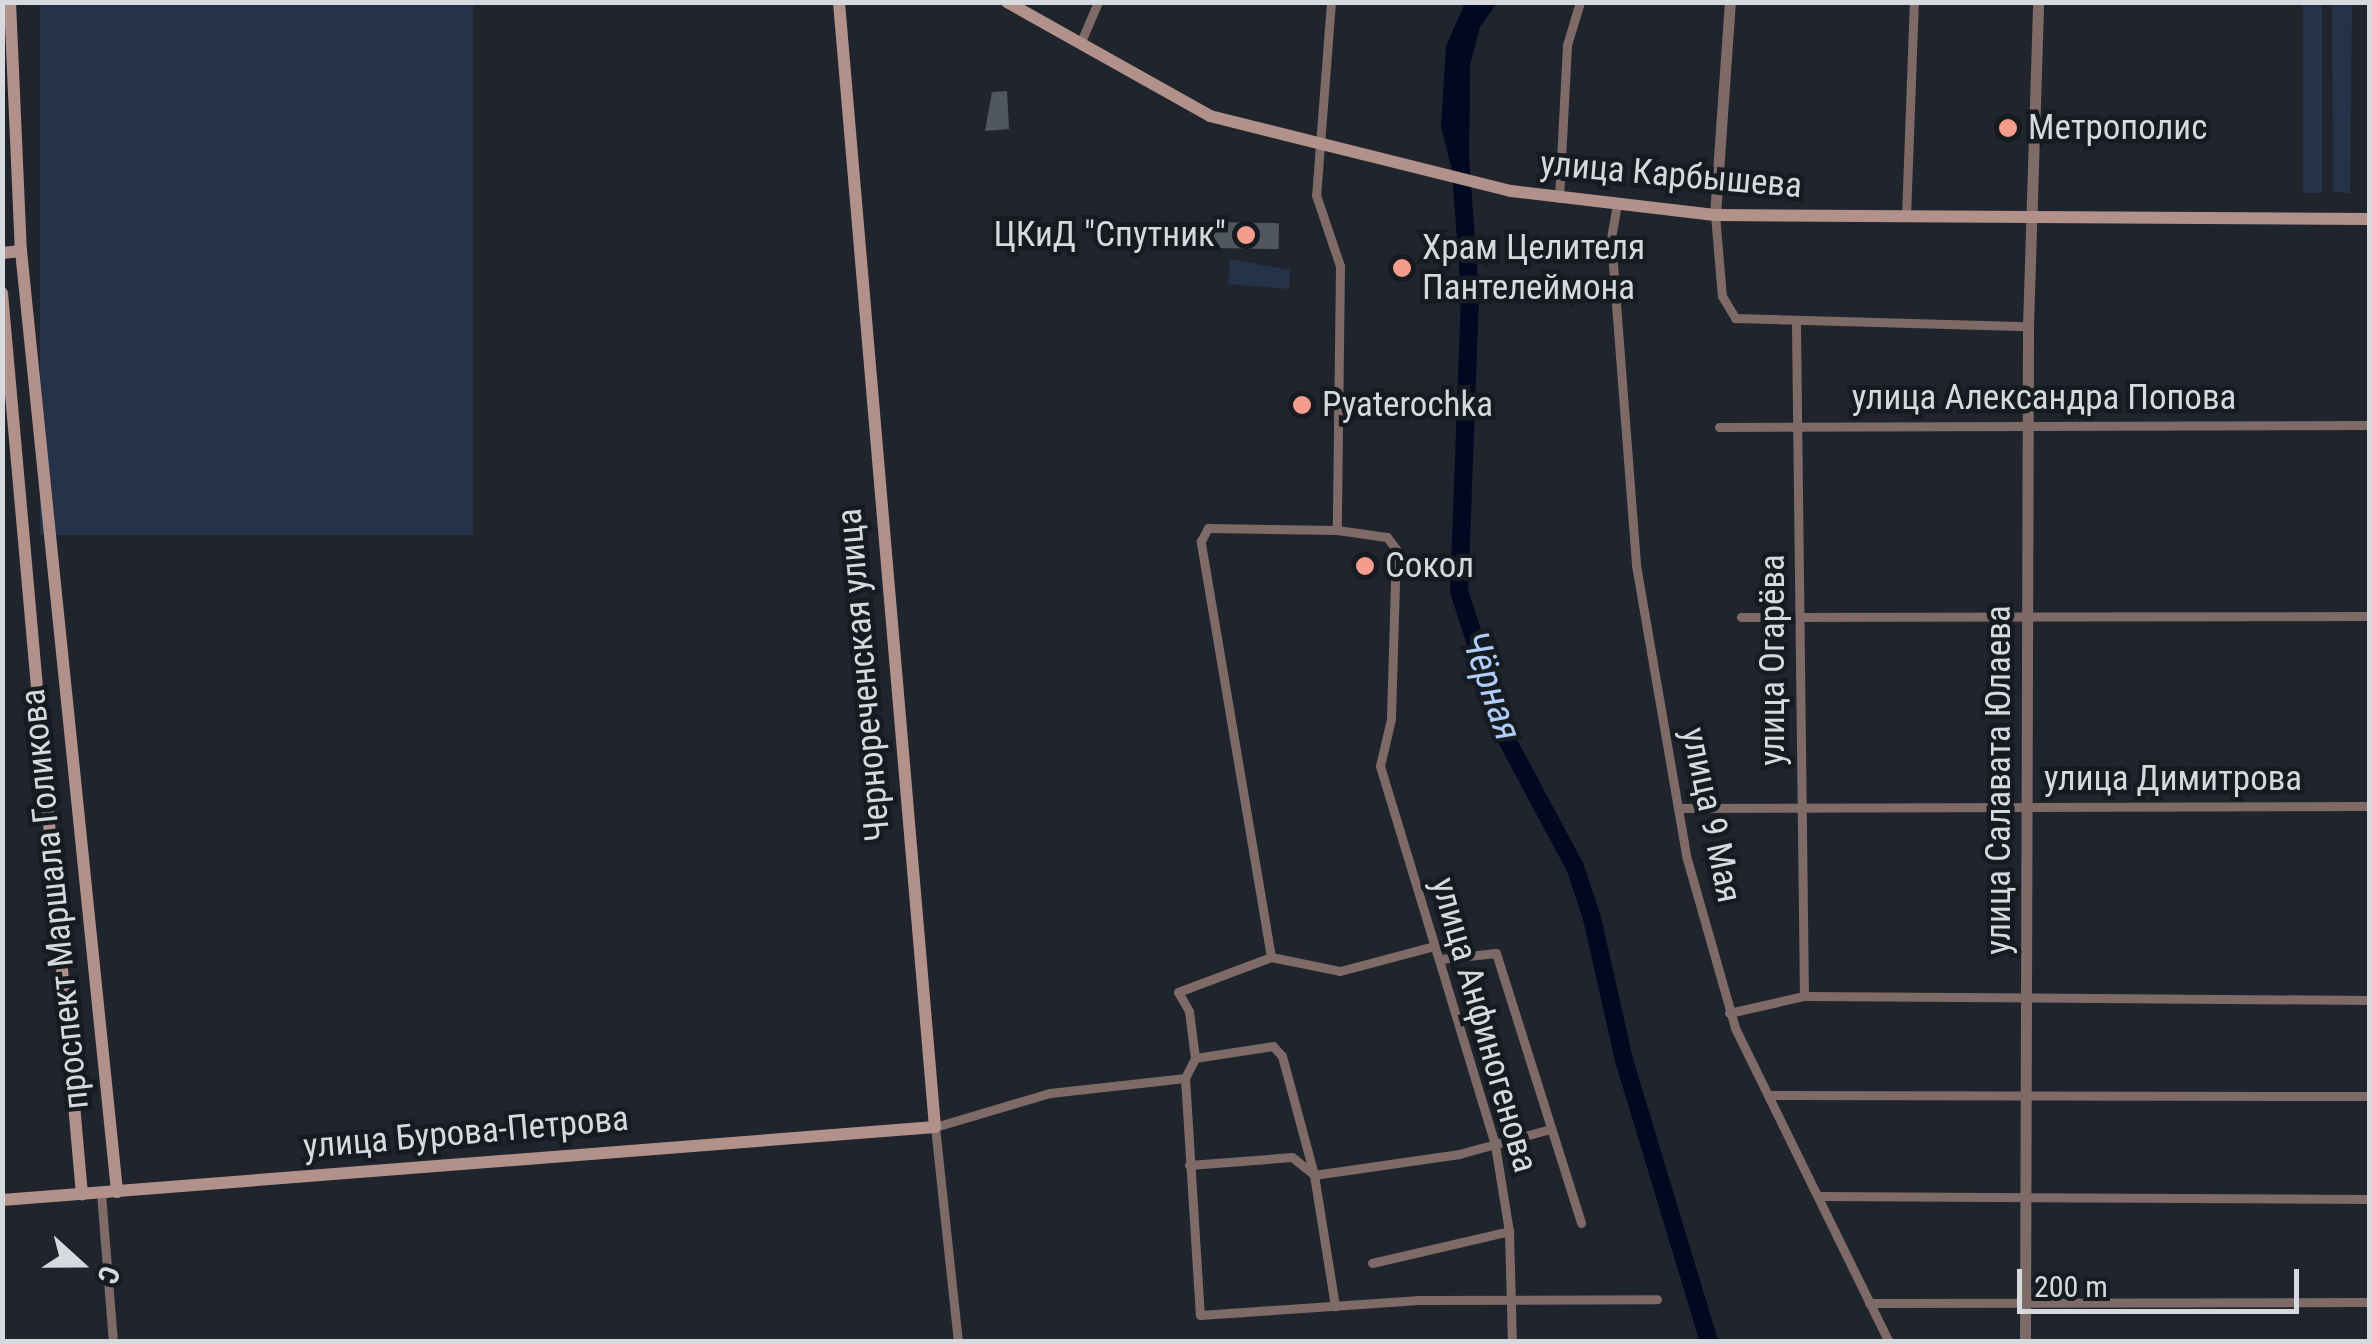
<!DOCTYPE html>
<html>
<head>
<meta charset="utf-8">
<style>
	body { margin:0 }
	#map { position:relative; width:2372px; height:1344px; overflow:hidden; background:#20242c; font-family:"Roboto Condensed",sans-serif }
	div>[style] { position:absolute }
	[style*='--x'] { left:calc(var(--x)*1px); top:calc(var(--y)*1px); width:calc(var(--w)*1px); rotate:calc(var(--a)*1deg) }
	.green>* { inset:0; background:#253349; transform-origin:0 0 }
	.water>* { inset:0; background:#000822 }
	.river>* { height:18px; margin:-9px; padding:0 9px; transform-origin:9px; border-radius:9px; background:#000822 }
	.building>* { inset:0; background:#51575f; transform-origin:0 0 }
	.minor>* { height:9px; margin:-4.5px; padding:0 4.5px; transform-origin:4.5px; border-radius:4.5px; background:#7e6a66 }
	.tertiary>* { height:11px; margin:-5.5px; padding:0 5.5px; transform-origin:5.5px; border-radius:5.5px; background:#7e6a66 }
	.secondary>* { height:12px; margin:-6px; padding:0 6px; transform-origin:6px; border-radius:6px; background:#b2918b }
	.dots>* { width:28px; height:28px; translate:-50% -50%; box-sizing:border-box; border:5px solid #161b22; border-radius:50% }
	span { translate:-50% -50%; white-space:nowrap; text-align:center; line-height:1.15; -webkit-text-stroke:9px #161b22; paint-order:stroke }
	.poi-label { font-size:35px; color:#d6d9de }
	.left { translate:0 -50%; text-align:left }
	.right { translate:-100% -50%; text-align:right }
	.street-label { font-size:35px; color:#d6d9de }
	.water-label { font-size:38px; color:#b0cdfa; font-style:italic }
	.frame { position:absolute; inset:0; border:5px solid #d6d9de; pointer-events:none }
	.north { position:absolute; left:30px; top:1214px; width:100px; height:100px; -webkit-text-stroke:8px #161b22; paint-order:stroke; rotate:111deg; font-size:28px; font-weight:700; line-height:40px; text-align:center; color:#d6d9de }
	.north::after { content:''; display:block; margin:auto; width:35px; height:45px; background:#d6d9de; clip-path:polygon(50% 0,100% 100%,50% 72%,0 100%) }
	.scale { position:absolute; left:2017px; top:1269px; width:282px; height:45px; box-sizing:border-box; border:5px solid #d6d9de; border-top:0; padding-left:12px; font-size:30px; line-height:35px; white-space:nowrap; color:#d6d9de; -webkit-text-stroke:8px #161b22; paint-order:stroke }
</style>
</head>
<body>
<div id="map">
	<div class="green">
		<i style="left:40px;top:3px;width:433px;height:532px"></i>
		<i style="left:2303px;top:3px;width:19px;height:190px"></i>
		<i style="clip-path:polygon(2332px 3px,2352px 3px,2350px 193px,2333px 192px)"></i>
		<i style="clip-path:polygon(1230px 259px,1290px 270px,1289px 289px,1228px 284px)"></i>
	</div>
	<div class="water">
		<i style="clip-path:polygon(1465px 3px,1497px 3px,1480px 27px,1470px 65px,1469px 169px,1451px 166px,1441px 127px,1446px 46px)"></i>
	</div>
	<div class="river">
		<i style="--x:1459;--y:144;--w:151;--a:85.8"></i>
		<i style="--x:1470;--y:295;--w:296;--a:92.1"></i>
		<i style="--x:1459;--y:591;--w:159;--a:72"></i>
		<i style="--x:1508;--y:742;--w:142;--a:61.8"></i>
		<i style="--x:1575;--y:867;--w:54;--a:71.6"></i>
		<i style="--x:1592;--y:918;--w:146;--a:77.3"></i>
		<i style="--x:1624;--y:1060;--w:295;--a:73.2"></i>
	</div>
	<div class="building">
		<i style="clip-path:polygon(1007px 91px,1009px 129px,985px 131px,992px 92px)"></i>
		<i style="left:1214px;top:222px;width:65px;height:26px;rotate:1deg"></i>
	</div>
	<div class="minor">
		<i style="--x:1331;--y:2;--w:194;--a:94.4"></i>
		<i style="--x:1316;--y:195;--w:75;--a:71.3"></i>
		<i style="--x:1340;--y:266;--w:264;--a:90.7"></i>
		<i style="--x:1337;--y:530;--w:50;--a:8"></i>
		<i style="--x:1387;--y:537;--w:15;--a:53"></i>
		<i style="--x:1396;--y:549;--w:170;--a:91.7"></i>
		<i style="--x:1391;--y:719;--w:48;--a:103.2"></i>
		<i style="--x:1380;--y:766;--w:396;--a:73.1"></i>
		<i style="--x:1495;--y:1145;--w:87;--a:80.8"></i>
		<i style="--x:1509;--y:1231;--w:111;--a:88.5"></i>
		<i style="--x:1080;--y:44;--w:46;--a:-66.8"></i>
		<i style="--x:1559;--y:198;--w:153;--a:-87"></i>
		<i style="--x:1567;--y:45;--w:45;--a:-73.2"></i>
		<i style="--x:1617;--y:204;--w:36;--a:100"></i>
		<i style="--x:1611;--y:239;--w:327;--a:85.6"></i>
		<i style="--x:1636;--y:565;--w:298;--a:80.2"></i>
		<i style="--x:1687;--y:859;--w:176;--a:74.1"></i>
		<i style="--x:1735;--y:1028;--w:350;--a:63.9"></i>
		<i style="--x:1715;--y:215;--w:81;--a:85.1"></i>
		<i style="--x:1722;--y:296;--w:26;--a:59"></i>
		<i style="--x:1735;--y:318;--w:293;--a:1.6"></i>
		<i style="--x:1906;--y:217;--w:215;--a:-87.9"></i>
		<i style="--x:1796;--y:325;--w:671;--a:89.32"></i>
		<i style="--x:1719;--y:427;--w:651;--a:-0.18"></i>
		<i style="--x:1741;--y:617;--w:629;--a:-0.09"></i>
		<i style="--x:1678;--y:808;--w:692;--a:-0.17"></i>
		<i style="--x:1271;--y:957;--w:422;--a:-99.6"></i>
		<i style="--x:1201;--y:541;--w:15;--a:-62"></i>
		<i style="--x:1208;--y:528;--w:129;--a:0.9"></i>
		<i style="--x:1441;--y:959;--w:55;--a:-6.2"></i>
		<i style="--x:1496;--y:953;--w:283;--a:72.5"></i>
		<i style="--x:1729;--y:1013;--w:77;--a:-12.8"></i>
		<i style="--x:1804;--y:996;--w:566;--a:0.4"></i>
		<i style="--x:1195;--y:1058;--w:79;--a:-8.7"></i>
		<i style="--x:1273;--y:1046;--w:13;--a:48"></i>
		<i style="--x:1282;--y:1056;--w:123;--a:74.9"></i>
		<i style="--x:1314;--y:1175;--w:133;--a:80.9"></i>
		<i style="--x:1185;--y:1078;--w:22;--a:-63"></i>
		<i style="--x:1195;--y:1058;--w:47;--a:-97.3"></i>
		<i style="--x:1189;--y:1011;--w:22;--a:-120"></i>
		<i style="--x:1178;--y:992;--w:99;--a:-20.6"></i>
		<i style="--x:1271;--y:957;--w:70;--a:11.5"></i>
		<i style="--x:1340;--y:971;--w:101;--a:-14.9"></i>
		<i style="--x:1772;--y:1095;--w:598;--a:0.1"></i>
		<i style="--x:1189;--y:1165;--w:103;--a:-4.4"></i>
		<i style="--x:1292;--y:1157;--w:28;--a:39"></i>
		<i style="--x:1314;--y:1175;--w:147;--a:-8.2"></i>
		<i style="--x:1459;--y:1154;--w:91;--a:-15.3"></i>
		<i style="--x:101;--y:1193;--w:149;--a:85.4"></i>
		<i style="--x:1819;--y:1196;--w:551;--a:0.31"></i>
		<i style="--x:1372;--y:1263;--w:141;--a:-13.1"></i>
		<i style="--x:1869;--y:1303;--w:501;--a:-0.11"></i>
		<i style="--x:958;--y:1342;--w:216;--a:-96.1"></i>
		<i style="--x:935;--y:1127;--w:120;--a:-16.5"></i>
		<i style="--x:1050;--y:1093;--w:136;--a:-6.3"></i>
		<i style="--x:1185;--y:1078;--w:237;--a:86.4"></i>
		<i style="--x:1200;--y:1315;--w:220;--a:-3.9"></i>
		<i style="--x:1419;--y:1300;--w:238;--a:-0.2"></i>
	</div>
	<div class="tertiary">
		<i style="--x:1715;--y:215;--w:214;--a:-86"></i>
		<i style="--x:2025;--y:1342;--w:1016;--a:-89.83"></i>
		<i style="--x:2028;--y:326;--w:324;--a:-88.2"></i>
	</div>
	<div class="secondary">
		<i style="--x:10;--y:2;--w:249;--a:87.5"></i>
		<i style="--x:21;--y:251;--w:946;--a:84.17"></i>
		<i style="--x:1007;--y:2;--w:233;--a:29.3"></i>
		<i style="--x:1210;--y:116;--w:310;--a:14"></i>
		<i style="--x:1511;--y:191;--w:205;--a:6.7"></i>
		<i style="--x:1715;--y:215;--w:655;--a:0.35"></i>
		<i style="--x:2;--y:253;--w:19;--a:-6"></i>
		<i style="--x:2;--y:293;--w:905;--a:84.93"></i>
		<i style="--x:2;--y:1200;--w:936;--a:-4.47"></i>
		<i style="--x:935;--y:1127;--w:1129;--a:-94.88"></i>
	</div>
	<div class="dots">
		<i style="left:2008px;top:128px;background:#f49d8d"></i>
		<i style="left:1246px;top:235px;background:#f49d8d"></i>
		<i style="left:1402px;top:268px;background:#f49d8d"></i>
		<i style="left:1302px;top:405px;background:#f49d8d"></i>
		<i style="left:1365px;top:566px;background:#f49d8d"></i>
	</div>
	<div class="poi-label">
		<span class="left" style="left:2028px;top:128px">Метрополис</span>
		<span class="right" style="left:1226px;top:235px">ЦКиД "Спутник"</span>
		<span class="left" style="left:1422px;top:268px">Храм Целителя<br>Пантелеймона</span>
		<span class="left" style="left:1322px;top:405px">Pyaterochka</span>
		<span class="left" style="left:1385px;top:566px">Сокол</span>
	</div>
	<div class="street-label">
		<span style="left:1671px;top:175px;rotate:5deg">улица Карбышева</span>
		<span style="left:2044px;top:398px">улица Александра Попова</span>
		<span style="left:1773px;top:660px;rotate:-90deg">улица Огарёва</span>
		<span style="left:864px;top:675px;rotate:-95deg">Чернореченская улица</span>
		<span style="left:2173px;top:779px">улица Димитрова</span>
		<span style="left:1999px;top:780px;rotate:-90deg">улица Салавата Юлаева</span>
		<span style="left:1711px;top:815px;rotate:78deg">улица 9 Мая</span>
		<span style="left:55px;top:899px;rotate:-96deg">проспект Маршала Голикова</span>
		<span style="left:1484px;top:1025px;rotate:74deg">улица Анфиногенова</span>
		<span style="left:466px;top:1133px;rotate:-5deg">улица Бурова-Петрова</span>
	</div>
	<div class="water-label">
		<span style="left:1491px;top:686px;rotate:71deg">Чёрная</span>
	</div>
	<div class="frame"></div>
	<div class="north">С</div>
	<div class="scale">200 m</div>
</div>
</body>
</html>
